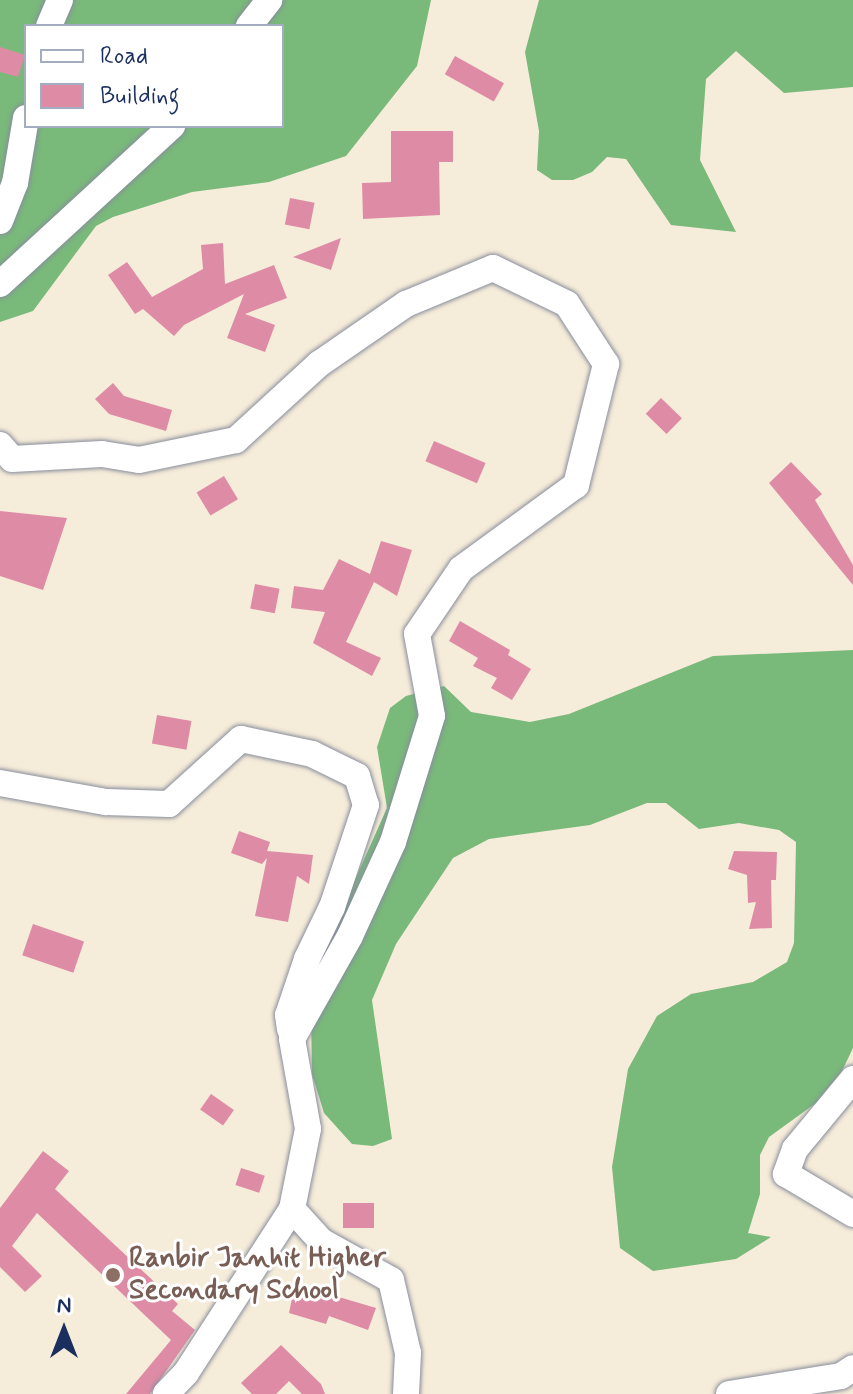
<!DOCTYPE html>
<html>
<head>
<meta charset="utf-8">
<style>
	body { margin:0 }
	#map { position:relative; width:853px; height:1394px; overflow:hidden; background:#f6ecda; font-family:Mynerve,sans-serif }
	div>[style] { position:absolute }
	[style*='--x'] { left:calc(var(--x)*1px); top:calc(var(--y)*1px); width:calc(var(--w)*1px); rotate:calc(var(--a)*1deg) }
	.forest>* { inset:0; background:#79b97a }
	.building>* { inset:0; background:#de8ca6; transform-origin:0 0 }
	.roads { filter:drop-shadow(0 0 2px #888e9c) drop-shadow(0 0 2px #888e9c) }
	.minor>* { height:26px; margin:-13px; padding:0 13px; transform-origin:13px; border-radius:13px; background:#fff }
	.dots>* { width:22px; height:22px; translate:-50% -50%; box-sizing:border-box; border:4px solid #fff; border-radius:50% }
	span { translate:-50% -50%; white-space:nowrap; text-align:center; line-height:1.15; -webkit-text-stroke:6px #fff; paint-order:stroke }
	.education-label { font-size:28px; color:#785e54; font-weight:700 }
	.left { translate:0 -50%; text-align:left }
	.legend { position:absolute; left:24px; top:24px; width:260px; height:104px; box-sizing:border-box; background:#fff; border:2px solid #a4acbf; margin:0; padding:10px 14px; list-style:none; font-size:24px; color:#1b2f5e }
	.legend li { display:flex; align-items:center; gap:16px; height:40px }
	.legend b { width:40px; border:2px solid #a4acbf }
	.north { position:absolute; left:24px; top:1290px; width:80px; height:80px; -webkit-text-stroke:6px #fff; paint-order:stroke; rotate:0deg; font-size:22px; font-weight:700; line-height:32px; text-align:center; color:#1b2f5e }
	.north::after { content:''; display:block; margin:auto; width:28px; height:36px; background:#1b2f5e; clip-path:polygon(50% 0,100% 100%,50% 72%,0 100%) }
</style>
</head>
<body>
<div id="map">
	<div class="forest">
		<i style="clip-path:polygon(evenodd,0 0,431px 0,417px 66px,346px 156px,269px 182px,192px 192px,113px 217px,96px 226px,33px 311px,0 322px,0 0,26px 26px,282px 26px,282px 126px,26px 126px,26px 26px)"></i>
		<i style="clip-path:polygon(539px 0,853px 0,853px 87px,784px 93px,736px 51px,706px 79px,700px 160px,736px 232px,671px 225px,626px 159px,607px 157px,592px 172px,573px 180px,552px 180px,537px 170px,539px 131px,525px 52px)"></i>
		<i style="clip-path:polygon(853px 650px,853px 1048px,842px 1071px,816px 1103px,769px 1137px,760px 1155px,760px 1194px,748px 1233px,771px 1237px,736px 1259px,653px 1271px,620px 1248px,612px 1167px,628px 1069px,657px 1016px,691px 994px,753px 982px,787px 962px,794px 943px,796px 842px,779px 830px,739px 823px,699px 829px,666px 803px,647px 803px,590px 825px,489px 839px,453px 858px,396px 944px,372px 1000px,392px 1139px,373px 1146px,352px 1144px,324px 1113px,312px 1074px,311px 1016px,345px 902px,387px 808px,377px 747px,390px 708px,406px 696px,444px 686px,471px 712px,530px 722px,569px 714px,713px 656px)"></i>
	</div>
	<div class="building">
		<i style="clip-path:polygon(0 47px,25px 55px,18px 77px,0 72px)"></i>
		<i style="left:455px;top:56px;width:56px;height:21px;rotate:29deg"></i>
		<i style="clip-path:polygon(391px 131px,453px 131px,453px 162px,439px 162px,440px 215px,363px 219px,362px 183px,391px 182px)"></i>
		<i style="left:290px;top:198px;width:25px;height:27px;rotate:11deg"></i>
		<i style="clip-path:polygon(341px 238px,331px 270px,293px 257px)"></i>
		<i style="clip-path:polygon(223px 243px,225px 284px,274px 265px,287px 298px,245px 314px,275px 325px,265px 352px,227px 338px,244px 294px,184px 325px,174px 336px,143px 309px,135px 314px,108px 275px,127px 262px,152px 297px,203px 269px,201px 245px)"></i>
		<i style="clip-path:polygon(113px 383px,124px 396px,172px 410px,166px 431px,109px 414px,95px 399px)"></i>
		<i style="left:661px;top:398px;width:29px;height:22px;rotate:44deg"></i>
		<i style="left:434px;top:441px;width:56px;height:22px;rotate:23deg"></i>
		<i style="clip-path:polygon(791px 462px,822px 494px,815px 500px,853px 565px,853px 585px,769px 483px)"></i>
		<i style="left:224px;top:476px;width:27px;height:32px;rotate:59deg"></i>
		<i style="clip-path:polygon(0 511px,67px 518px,43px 590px,0 576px)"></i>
		<i style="clip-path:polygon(381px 541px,412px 550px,397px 596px,374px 582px,346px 642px,381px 658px,372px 676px,313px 643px,325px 612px,291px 608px,294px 586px,323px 590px,339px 559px,370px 574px)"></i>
		<i style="left:255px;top:584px;width:25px;height:25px;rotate:11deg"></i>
		<i style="clip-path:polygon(460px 621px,510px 650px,508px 655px,531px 669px,512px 700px,491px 688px,497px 678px,473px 666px,478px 658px,449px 641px)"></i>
		<i style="left:157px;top:715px;width:35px;height:29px;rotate:10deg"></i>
		<i style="clip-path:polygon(239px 831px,270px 842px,267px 851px,313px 855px,309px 884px,297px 876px,288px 922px,255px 916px,267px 858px,262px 864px,231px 853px)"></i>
		<i style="clip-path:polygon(734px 851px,777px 852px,776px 880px,771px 880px,772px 928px,749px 929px,756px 902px,748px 903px,747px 875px,728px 869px)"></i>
		<i style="left:33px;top:924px;width:54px;height:33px;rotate:19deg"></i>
		<i style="left:211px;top:1094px;width:28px;height:19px;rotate:35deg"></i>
		<i style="clip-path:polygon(43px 1151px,69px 1171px,55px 1189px,178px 1304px,172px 1311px,195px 1330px,150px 1394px,126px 1394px,171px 1340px,37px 1213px,12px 1246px,42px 1276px,25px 1292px,0 1267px,0 1208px)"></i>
		<i style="left:241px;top:1168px;width:25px;height:18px;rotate:18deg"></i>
		<i style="left:343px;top:1203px;width:31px;height:25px"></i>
		<i style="clip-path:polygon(295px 1284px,376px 1308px,368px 1330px,329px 1316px,326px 1324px,289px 1313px)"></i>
		<i style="clip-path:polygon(281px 1345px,321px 1384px,325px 1394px,302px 1394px,289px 1381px,276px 1394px,252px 1394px,241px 1383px)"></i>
	</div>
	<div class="roads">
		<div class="minor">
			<i style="--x:49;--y:26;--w:28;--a:-67"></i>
			<i style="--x:249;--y:26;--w:33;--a:-52"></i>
			<i style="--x:0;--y:221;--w:41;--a:-68.5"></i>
			<i style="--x:15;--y:183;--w:66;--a:-80.4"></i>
			<i style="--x:0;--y:284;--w:234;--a:-42.6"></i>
			<i style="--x:0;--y:445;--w:18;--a:49"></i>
			<i style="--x:12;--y:459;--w:90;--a:-3.2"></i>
			<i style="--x:102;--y:454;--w:37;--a:9"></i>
			<i style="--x:139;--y:460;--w:99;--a:-11.7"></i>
			<i style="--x:236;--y:440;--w:113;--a:-42.5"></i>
			<i style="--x:319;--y:364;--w:106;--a:-34.6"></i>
			<i style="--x:406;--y:304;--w:94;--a:-22.5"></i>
			<i style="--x:493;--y:268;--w:82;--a:25.9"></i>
			<i style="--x:567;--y:304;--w:72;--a:57"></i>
			<i style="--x:606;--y:364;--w:125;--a:103.9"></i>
			<i style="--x:576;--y:485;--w:142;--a:143.9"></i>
			<i style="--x:461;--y:569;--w:78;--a:124.1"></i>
			<i style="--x:417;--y:634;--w:83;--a:79.6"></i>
			<i style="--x:432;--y:716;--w:132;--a:107.2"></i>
			<i style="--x:393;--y:842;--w:103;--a:114.6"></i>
			<i style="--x:350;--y:936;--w:118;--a:119.4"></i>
			<i style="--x:292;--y:1039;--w:91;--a:79.9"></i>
			<i style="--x:308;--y:1129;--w:82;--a:101.3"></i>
			<i style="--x:292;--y:1209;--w:195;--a:122.9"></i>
			<i style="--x:186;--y:1373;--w:29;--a:134"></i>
			<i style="--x:0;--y:783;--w:108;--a:10.2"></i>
			<i style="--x:106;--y:802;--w:63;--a:1.8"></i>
			<i style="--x:169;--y:804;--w:97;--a:-42.1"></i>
			<i style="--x:241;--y:739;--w:73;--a:11.9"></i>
			<i style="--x:312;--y:754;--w:50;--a:26.1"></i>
			<i style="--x:357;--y:776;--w:30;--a:73"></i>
			<i style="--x:366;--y:805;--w:108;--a:108.4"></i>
			<i style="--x:332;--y:907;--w:58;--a:115.7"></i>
			<i style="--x:307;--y:959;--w:59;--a:108.7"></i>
			<i style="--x:288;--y:1015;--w:14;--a:82"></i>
			<i style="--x:853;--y:1079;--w:91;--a:129.6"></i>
			<i style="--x:795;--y:1149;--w:27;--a:110"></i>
			<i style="--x:786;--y:1174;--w:78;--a:30.8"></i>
			<i style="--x:292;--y:1209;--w:43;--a:47.8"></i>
			<i style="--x:321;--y:1241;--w:80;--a:29.1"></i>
			<i style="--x:391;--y:1280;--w:75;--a:76.9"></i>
			<i style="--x:408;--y:1353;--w:41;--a:92.8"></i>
			<i style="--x:729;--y:1394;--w:113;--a:-9.1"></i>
			<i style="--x:841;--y:1376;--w:14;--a:-34"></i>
		</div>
	</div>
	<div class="dots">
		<i style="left:113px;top:1275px;background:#8d6e63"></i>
	</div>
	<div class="education-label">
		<span class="left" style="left:129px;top:1275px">Ranbir Janhit Higher<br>Secondary School</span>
	</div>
	<ul class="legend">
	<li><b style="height:10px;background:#fff"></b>Road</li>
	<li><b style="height:22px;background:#de8ca6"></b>Building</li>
	</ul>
	<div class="north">N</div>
</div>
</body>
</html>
